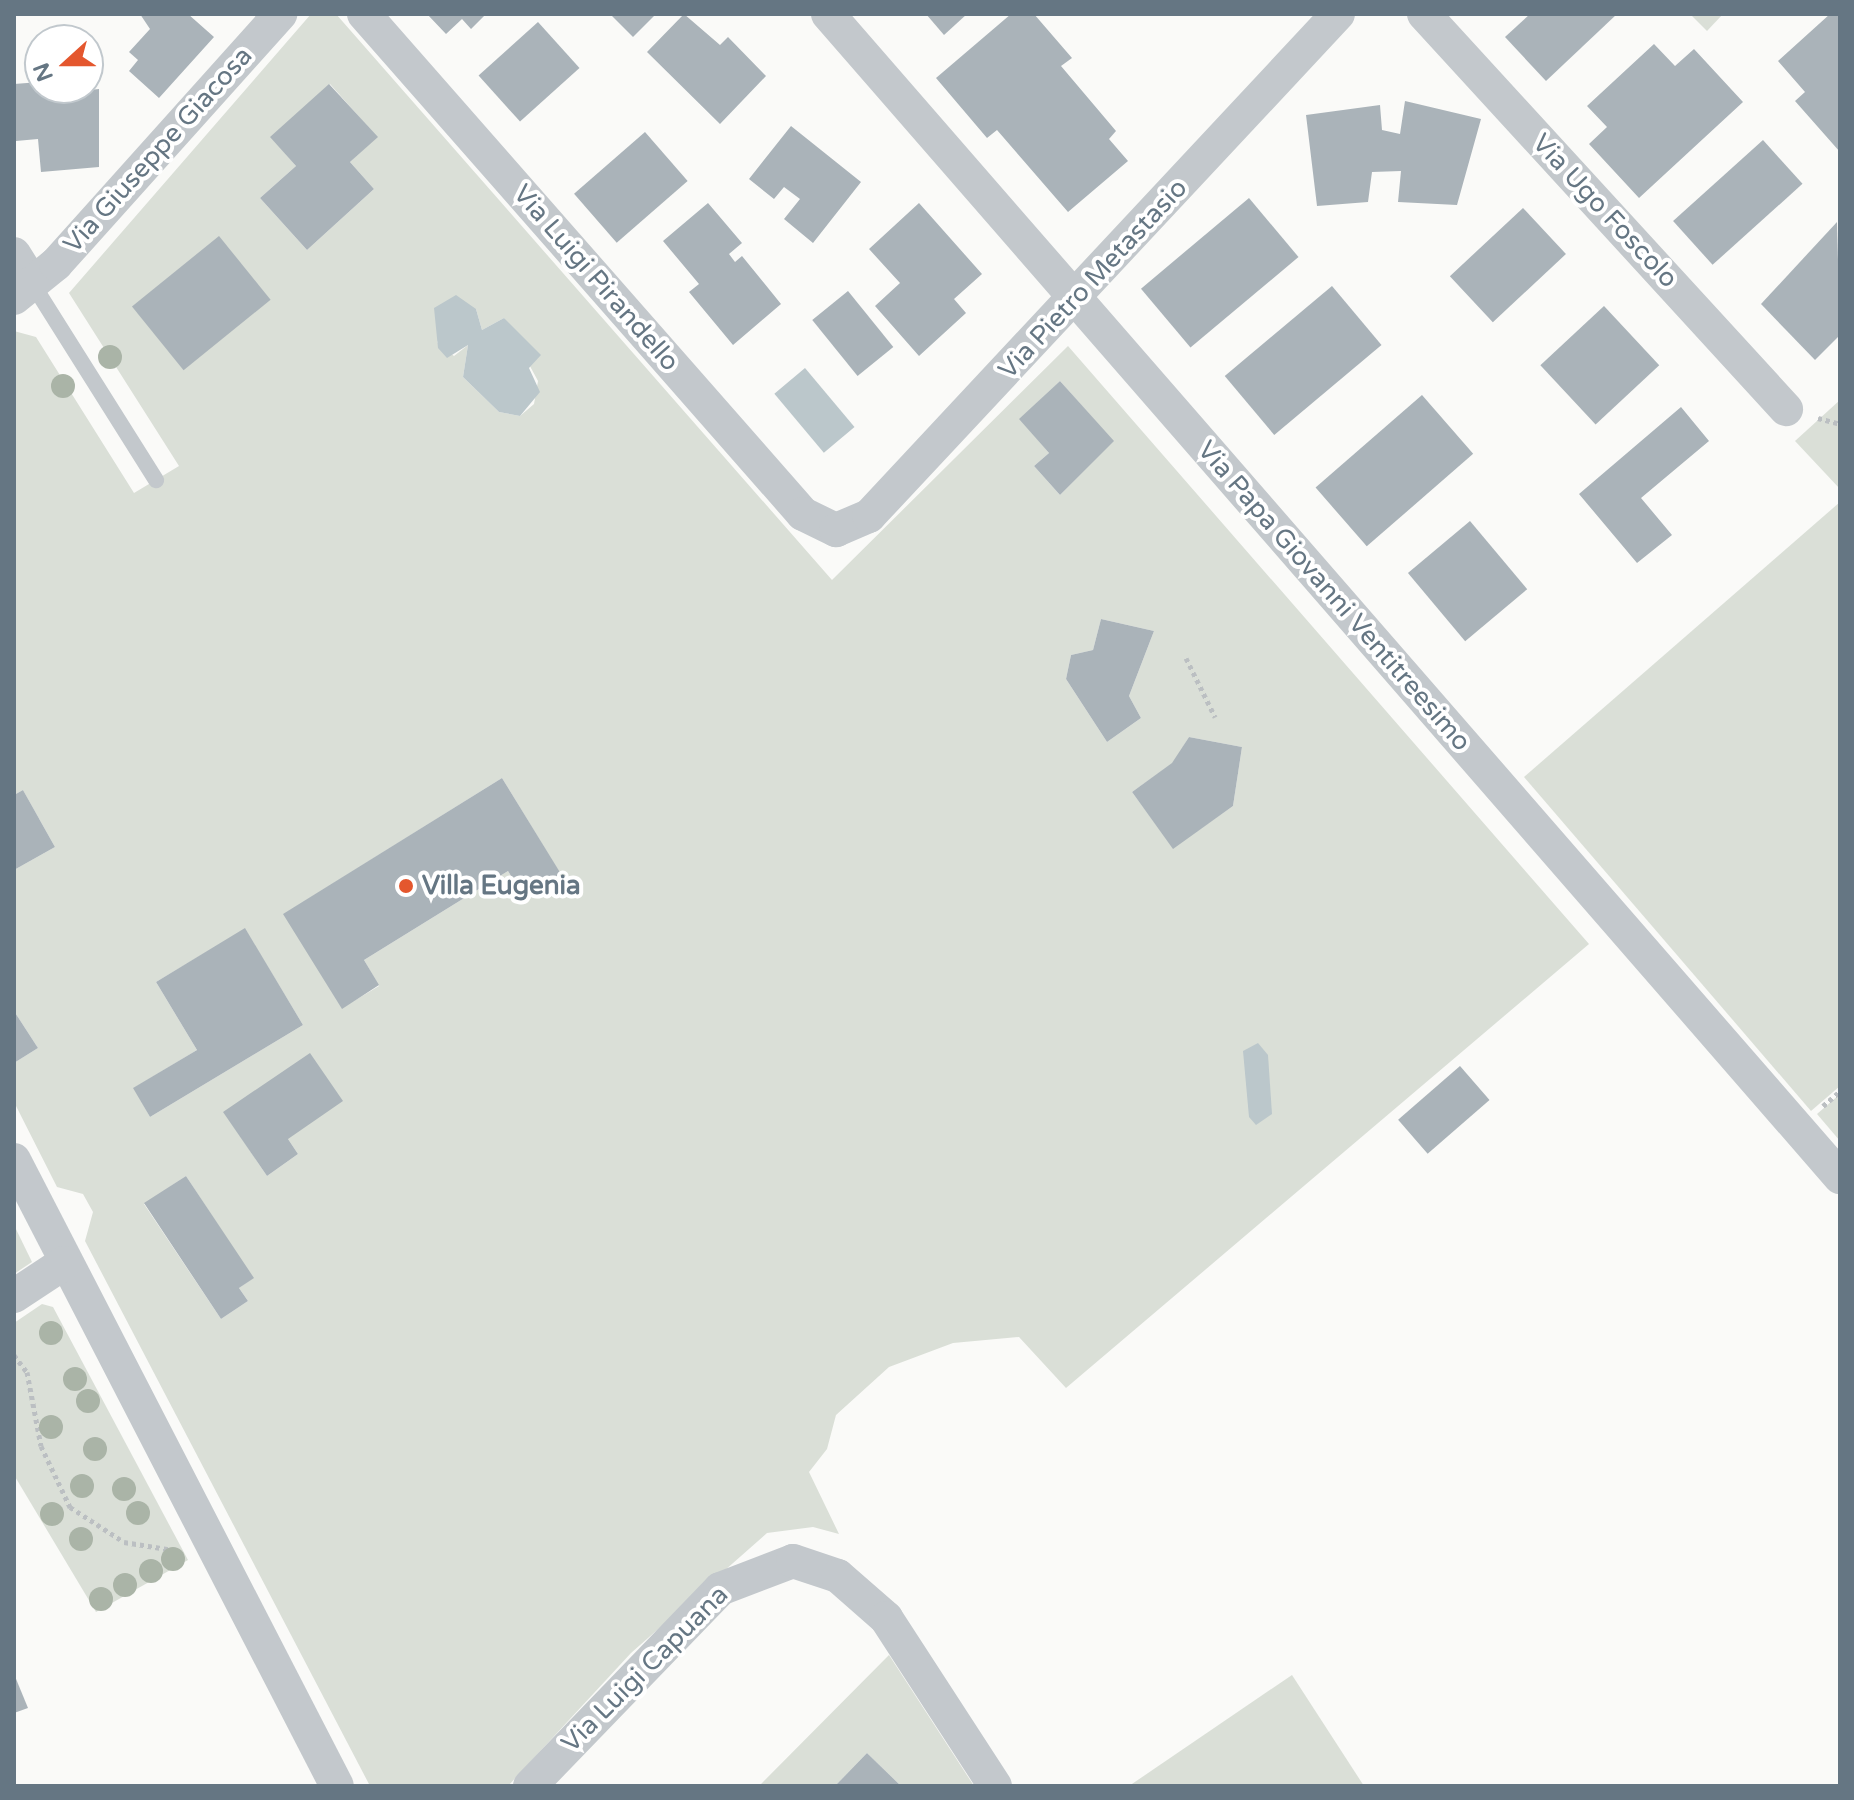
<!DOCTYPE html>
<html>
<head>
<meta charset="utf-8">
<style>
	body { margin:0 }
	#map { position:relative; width:1854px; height:1800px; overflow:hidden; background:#fafaf8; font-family:"Varela Round",sans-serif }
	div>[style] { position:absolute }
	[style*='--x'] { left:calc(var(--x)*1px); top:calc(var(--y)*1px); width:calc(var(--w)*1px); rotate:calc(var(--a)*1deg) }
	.green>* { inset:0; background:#dadfd7 }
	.water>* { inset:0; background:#bbc7cb; transform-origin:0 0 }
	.building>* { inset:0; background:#aab3b9; transform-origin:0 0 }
	.path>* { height:5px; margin-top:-2.5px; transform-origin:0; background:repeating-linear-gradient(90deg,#bbbfc2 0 4px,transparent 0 8px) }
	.service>* { height:16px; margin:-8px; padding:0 8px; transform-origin:8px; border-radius:8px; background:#c3c8cc }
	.minor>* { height:34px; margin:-17px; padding:0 17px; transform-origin:17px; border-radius:17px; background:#c3c8cc }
	.trees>* { width:24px; height:24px; margin:-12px; border-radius:50%; background:#aab4a7 }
	.dots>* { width:22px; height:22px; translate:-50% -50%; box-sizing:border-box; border:4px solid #fff; border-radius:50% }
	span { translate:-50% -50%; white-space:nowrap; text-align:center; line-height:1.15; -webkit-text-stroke:8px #fff; paint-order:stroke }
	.street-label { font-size:26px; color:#657683 }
	.poi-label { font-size:26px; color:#657683; font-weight:700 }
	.left { translate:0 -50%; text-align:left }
	.frame { position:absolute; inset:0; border:16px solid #657683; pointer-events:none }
	.north { position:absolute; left:24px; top:24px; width:80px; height:80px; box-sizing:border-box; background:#fff; border:2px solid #c1c8cd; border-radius:50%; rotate:249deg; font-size:22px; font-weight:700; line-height:32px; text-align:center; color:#657683 }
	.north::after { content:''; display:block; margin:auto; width:28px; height:36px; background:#e4572e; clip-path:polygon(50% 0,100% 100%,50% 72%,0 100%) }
</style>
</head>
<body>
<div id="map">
	<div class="green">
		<i style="clip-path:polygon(evenodd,311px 14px,336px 14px,832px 580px,1068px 346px,1589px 944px,1066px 1388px,1019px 1337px,953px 1343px,889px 1367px,836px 1415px,827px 1449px,809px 1472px,839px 1534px,813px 1527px,767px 1533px,631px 1653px,508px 1786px,370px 1786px,85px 1241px,93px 1212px,83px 1194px,57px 1187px,14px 1102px,14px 1063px,38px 1048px,14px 1011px,14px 870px,55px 847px,23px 790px,14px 795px,14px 331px,36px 337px,134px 493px,179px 466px,69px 293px,311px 14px,330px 84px,377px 137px,350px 162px,374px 189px,307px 250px,260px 198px,296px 166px,271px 137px,330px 84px,311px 14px,476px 309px,482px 330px,504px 318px,538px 381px,534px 404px,520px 416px,499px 412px,463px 377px,468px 345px,454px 356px,437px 342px,476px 309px,311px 14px,1060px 381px,1113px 441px,1060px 495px,1034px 466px,1049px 453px,1020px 419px,1060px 381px,311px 14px,1101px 619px,1154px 631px,1129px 696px,1141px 718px,1107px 742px,1066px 679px,1071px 655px,1093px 650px,1101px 619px,311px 14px,1189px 737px,1242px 747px,1233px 806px,1173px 848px,1132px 792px,1173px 763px,1189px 737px,311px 14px,502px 778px,561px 875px,524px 897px,508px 871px,364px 960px,379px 986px,342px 1008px,284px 914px,502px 778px,311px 14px,245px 929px,303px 1025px,150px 1117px,134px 1088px,197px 1050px,156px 982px,245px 929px,311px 14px,224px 1112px,288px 1139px,298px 1154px,267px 1176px,224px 1112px,311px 14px,186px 1176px,253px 1278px,239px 1288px,248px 1301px,221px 1319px,144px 1204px,186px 1176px)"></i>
		<i style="clip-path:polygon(1690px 14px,1723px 14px,1707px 31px)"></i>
		<i style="clip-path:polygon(1840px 400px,1840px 489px,1795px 441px)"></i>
		<i style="clip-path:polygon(1840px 502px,1840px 1086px,1811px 1111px,1524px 777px)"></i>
		<i style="clip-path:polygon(1840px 1094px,1840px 1141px,1817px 1114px)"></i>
		<i style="clip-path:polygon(14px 1225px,32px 1262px,14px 1274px)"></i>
		<i style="clip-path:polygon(42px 1304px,53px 1307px,188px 1560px,96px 1612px,14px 1475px,14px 1323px)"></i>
		<i style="clip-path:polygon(889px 1655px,974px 1786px,901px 1786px,867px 1753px,835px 1786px,759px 1786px)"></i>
		<i style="clip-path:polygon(1292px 1675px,1364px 1786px,1129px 1786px)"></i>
	</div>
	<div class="water">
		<i style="clip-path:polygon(456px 295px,476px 309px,482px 330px,504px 318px,541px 355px,529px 368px,540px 392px,520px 416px,499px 412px,463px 377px,468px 345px,447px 358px,438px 348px,434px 308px)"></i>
		<i style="left:805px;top:368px;width:77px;height:40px;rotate:50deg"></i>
		<i style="clip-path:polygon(1258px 1043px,1268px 1055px,1272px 1114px,1256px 1125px,1249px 1117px,1243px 1051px)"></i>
	</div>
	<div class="building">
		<i style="clip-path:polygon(140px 14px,188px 14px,214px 37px,159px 98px,129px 71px,138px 60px,129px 52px,150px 29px)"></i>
		<i style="clip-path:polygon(427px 14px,486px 14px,471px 29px,462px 19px,446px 34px)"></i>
		<i style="clip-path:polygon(610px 14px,656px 14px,633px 37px)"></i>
		<i style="clip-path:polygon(684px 14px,720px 45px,728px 37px,766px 76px,720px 124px,647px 52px)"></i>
		<i style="clip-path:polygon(926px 14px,967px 14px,944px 35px)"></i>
		<i style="clip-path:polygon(1011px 14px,1034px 14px,1072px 58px,1061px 66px,1116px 131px,1109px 139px,1128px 161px,1068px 212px,997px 130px,987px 138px,936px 78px)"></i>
		<i style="clip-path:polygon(1530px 14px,1617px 14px,1546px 81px,1505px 37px)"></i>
		<i style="clip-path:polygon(1830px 14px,1840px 14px,1840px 152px,1795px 101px,1805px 92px,1778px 61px)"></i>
		<i style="left:538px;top:22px;width:62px;height:80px;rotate:48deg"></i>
		<i style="clip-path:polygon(1654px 44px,1675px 66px,1694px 49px,1743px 102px,1639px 198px,1589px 144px,1607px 127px,1587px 106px)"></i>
		<i style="clip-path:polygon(40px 82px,40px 88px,70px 92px,99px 89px,99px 167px,41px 172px,38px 139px,16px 141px,14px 84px)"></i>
		<i style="clip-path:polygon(329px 84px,378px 137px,350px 162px,374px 189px,307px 250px,260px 198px,296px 166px,270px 137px)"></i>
		<i style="clip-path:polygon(1405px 101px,1481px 119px,1457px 205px,1398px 202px,1401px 171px,1372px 172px,1368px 202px,1317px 206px,1306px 115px,1380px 105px,1382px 130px,1400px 134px)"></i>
		<i style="clip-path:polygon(791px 126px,861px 182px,813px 243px,784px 219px,800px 199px,784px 187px,774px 199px,749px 179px)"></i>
		<i style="left:645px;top:132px;width:65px;height:94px;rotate:49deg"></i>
		<i style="left:1763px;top:140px;width:59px;height:121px;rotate:48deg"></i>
		<i style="left:1249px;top:198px;width:77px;height:141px;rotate:50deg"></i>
		<i style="clip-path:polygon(708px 203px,742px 243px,729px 254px,735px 262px,742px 256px,781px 304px,733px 345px,689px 292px,699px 284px,663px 241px)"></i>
		<i style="clip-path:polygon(919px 203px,982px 274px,954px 299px,966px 313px,919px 356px,875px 306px,900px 283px,869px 249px)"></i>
		<i style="left:1523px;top:208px;width:63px;height:100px;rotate:47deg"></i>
		<i style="clip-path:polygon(1837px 222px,1840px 335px,1815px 360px,1761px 304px)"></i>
		<i style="left:219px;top:236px;width:82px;height:112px;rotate:51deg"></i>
		<i style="left:1332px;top:286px;width:77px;height:140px;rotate:50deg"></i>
		<i style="left:848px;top:291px;width:72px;height:46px;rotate:51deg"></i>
		<i style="left:1604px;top:306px;width:81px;height:87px;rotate:47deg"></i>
		<i style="clip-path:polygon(1060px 381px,1114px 441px,1060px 495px,1034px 466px,1049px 453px,1019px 419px)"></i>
		<i style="left:1422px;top:395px;width:78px;height:141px;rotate:49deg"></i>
		<i style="clip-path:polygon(1681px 407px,1709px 441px,1641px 498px,1672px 535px,1637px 563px,1579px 494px)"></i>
		<i style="left:1470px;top:521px;width:89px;height:81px;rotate:50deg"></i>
		<i style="clip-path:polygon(1101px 619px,1154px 631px,1129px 696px,1141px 718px,1107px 742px,1066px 679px,1071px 655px,1093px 650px)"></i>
		<i style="clip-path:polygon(1189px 737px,1242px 747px,1233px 806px,1173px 849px,1132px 792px,1172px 763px)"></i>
		<i style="clip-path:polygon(502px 778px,561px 874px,524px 897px,508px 871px,364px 960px,379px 985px,342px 1009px,283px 914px)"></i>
		<i style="clip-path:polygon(23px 790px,55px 847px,14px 870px,14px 795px)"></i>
		<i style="clip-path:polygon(245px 928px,303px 1025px,150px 1117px,133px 1088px,197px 1050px,156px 982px)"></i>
		<i style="clip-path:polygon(14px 1011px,38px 1048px,14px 1063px)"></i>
		<i style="clip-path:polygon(310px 1053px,343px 1101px,288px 1139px,298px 1154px,267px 1176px,223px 1112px)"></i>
		<i style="left:1460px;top:1066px;width:45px;height:82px;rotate:49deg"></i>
		<i style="clip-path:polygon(186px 1176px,254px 1278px,239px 1288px,248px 1301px,221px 1319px,144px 1203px)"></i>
		<i style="clip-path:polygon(14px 1674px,28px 1708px,14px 1713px)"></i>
		<i style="clip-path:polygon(867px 1753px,901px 1786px,835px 1786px)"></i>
	</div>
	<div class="path">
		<i style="--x:1818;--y:418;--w:23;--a:15"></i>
		<i style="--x:1186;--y:658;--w:66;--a:63.8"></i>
		<i style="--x:1823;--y:1106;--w:23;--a:-41"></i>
		<i style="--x:14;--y:1355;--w:21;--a:53"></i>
		<i style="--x:27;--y:1372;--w:75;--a:79.3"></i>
		<i style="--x:41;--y:1446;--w:68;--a:64.6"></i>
		<i style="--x:70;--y:1507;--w:64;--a:32.9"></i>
		<i style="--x:124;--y:1542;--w:56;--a:9.3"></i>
	</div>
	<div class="service">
		<i style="--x:32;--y:283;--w:233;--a:57.8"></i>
	</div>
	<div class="minor">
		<i style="--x:364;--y:14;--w:665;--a:48.72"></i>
		<i style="--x:803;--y:514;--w:37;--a:26"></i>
		<i style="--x:836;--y:530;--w:36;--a:-23"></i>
		<i style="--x:869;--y:516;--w:687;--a:-46.95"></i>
		<i style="--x:828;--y:14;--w:1542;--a:48.97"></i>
		<i style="--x:1424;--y:14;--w:536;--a:47.5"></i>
		<i style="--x:14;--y:254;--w:34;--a:58"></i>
		<i style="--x:14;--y:298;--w:54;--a:-39"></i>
		<i style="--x:56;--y:264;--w:336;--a:-48.1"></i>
		<i style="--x:14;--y:1160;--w:704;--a:62.71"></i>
		<i style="--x:14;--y:1296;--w:60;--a:-33.4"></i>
		<i style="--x:530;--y:1786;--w:274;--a:-46"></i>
		<i style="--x:720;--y:1589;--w:78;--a:-21"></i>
		<i style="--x:793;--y:1561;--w:47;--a:18.4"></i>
		<i style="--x:838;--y:1576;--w:64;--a:41.2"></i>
		<i style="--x:886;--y:1618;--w:200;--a:57"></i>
	</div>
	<div class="trees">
		<i style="left:110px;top:357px"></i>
		<i style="left:63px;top:386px"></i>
		<i style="left:51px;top:1333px"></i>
		<i style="left:75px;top:1379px"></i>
		<i style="left:88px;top:1401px"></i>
		<i style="left:51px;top:1427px"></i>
		<i style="left:95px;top:1449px"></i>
		<i style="left:82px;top:1486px"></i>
		<i style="left:124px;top:1489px"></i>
		<i style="left:138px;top:1513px"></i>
		<i style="left:52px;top:1514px"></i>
		<i style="left:81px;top:1539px"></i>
		<i style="left:173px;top:1559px"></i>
		<i style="left:151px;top:1571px"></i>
		<i style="left:125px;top:1585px"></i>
		<i style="left:101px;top:1599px"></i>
	</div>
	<div class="dots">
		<i style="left:406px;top:886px;background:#e4572e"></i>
	</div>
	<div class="street-label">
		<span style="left:158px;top:150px;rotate:-48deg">Via Giuseppe Giacosa</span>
		<span style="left:1605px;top:211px;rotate:47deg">Via Ugo Foscolo</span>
		<span style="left:596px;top:278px;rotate:49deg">Via Luigi Pirandello</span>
		<span style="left:1093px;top:279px;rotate:-47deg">Via Pietro Metastasio</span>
		<span style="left:1334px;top:596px;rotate:49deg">Via Papa Giovanni Ventitreesimo</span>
		<span style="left:645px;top:1669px;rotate:-45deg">Via Luigi Capuana</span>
	</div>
	<div class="poi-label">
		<span class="left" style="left:422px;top:886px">Villa Eugenia</span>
	</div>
	<div class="frame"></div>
	<div class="north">N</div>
</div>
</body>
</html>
